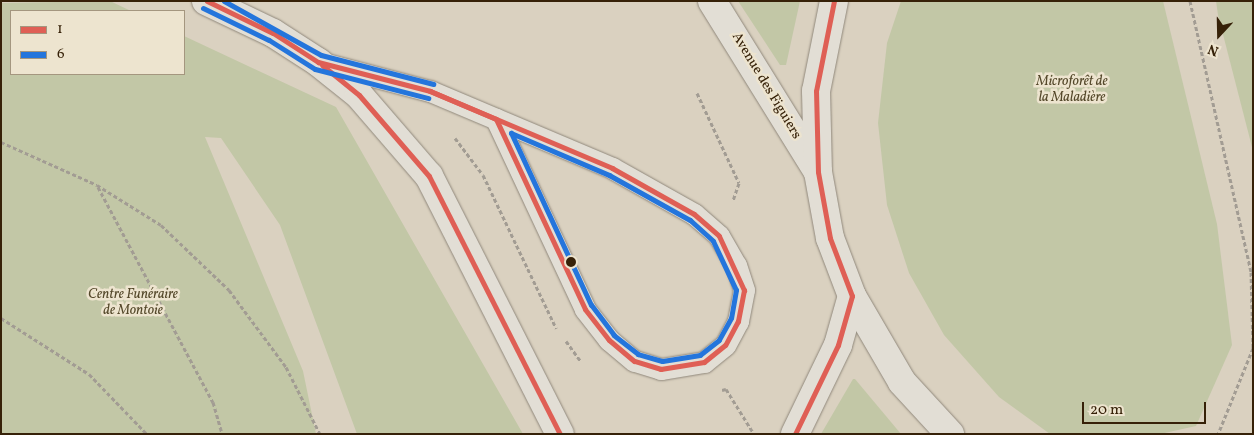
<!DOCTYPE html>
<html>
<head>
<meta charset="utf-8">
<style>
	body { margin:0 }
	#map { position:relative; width:1254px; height:435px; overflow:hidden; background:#dad1c0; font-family:Vollkorn,serif }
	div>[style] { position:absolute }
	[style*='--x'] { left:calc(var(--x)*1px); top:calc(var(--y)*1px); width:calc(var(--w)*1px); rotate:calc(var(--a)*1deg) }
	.green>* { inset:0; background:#c2c7a6 }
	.path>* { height:3px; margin-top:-1.5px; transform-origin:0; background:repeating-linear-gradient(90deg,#a29c93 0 4px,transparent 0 6.5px) }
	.roads { filter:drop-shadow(0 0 1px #90887b) drop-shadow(0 0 1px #90887b) }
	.service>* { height:21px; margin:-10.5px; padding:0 10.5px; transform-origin:10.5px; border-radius:10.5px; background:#e2ded5 }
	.tertiary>* { height:28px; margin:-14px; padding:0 14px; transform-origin:14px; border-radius:14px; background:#e2ded5 }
	.secondary>* { height:28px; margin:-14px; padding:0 14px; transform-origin:14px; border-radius:14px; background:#e2ded5 }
	.bus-1>* { height:5px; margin:-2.5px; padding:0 2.5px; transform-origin:2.5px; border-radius:2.5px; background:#df5f55 }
	.bus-2>* { height:5px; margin:-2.5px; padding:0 2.5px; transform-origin:2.5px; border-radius:2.5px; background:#2475dc }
	.dots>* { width:14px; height:14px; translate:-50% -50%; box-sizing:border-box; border:2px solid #ede4cf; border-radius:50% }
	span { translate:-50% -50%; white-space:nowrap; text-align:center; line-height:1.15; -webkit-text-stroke:5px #ede4cf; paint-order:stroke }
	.park-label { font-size:14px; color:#54482a; font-style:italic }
	.street-label { font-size:14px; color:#362108 }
	.frame { position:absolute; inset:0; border:2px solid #362108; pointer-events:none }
	.legend { position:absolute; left:10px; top:10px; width:175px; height:65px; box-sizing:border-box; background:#ede4cf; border:1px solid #a4967f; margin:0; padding:6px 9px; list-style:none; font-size:15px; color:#362108 }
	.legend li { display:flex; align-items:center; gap:10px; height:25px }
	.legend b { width:25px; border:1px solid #a4967f }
	.north { position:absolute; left:1194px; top:10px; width:50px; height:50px; -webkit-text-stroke:4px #ede4cf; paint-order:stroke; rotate:201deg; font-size:14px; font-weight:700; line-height:20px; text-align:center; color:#362108 }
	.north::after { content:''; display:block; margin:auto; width:18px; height:22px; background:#362108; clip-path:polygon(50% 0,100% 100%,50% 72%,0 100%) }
	.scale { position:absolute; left:1082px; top:402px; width:124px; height:22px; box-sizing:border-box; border:2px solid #362108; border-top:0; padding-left:6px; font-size:15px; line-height:18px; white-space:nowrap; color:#362108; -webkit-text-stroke:4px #ede4cf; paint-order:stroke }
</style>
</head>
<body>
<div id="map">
	<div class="green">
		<i style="clip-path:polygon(110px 1px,131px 11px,11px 11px,11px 74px,184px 74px,184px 36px,336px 107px,523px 434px,357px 434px,280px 225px,221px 138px,205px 137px,303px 371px,316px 434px,1px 434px,1px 3px)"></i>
		<i style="clip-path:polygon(738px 1px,800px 1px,786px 65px,780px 65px)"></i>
		<i style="clip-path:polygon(901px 1px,1163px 1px,1217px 224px,1232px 345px,1196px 426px,1160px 434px,1050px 434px,999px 397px,944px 335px,909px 273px,887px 205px,878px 123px,887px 43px)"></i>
		<i style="clip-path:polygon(1216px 1px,1253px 1px,1253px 151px,1218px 15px)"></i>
		<i style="clip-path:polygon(853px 379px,855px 379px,901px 434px,821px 434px)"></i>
	</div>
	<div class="path">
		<i style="--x:1190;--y:1;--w:278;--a:77.3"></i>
		<i style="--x:1251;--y:272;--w:76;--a:88.5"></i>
		<i style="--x:1253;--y:348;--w:93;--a:112.1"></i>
		<i style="--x:697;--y:93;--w:99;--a:65"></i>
		<i style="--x:739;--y:183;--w:18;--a:109"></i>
		<i style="--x:455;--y:138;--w:46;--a:52.9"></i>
		<i style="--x:483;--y:175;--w:170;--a:64.5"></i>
		<i style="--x:1;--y:142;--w:105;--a:24.1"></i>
		<i style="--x:97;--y:185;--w:75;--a:32"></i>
		<i style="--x:161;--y:225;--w:94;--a:43.7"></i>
		<i style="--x:229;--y:290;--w:96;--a:53.5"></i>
		<i style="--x:286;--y:367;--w:75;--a:63.1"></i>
		<i style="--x:98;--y:187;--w:244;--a:61.9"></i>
		<i style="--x:213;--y:402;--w:33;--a:74"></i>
		<i style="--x:1;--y:318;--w:104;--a:32.5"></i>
		<i style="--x:89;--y:374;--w:83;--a:46"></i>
		<i style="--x:566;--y:341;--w:24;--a:54"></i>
		<i style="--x:722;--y:390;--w:4;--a:-14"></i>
		<i style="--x:726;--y:389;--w:53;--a:58.1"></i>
	</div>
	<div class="roads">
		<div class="service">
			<i style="--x:323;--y:63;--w:111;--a:14.7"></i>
			<i style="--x:430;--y:91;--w:198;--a:22.9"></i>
			<i style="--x:612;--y:168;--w:94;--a:29.3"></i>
			<i style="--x:694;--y:214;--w:33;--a:41"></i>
			<i style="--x:719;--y:236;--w:34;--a:60"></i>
			<i style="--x:736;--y:265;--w:26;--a:72"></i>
			<i style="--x:744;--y:290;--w:32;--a:101"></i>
			<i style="--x:738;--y:321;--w:27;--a:118"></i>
			<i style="--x:725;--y:345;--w:27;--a:141"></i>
			<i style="--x:704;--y:362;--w:44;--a:170.8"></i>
			<i style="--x:661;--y:369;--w:28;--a:-163"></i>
			<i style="--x:634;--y:361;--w:33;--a:-140"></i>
			<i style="--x:609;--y:340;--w:39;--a:-128"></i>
			<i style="--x:585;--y:309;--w:210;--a:-115.1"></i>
		</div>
		<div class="tertiary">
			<i style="--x:206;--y:1;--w:74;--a:25.5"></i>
			<i style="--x:273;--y:33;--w:54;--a:32.8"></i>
			<i style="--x:318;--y:62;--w:53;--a:38.8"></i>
			<i style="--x:359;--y:95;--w:107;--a:49.2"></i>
			<i style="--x:429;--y:176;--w:289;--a:63.1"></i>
			<i style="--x:712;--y:1;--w:201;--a:58.2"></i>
			<i style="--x:795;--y:434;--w:99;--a:-64.2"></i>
			<i style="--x:838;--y:345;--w:51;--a:-74.1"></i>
		</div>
		<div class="secondary">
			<i style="--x:834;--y:1;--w:92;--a:101.3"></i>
			<i style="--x:816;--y:91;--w:81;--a:88.6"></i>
			<i style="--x:818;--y:172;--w:67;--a:79.7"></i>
			<i style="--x:830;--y:238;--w:62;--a:69.2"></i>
			<i style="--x:852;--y:296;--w:99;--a:59.8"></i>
			<i style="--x:902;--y:382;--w:71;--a:47.3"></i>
		</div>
	</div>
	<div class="bus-1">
		<i style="--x:207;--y:1;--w:73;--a:25.9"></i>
		<i style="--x:273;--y:33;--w:54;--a:32.8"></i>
		<i style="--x:318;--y:62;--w:116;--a:14.5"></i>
		<i style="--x:322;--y:65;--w:48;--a:39"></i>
		<i style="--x:359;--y:95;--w:107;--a:49.2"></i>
		<i style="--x:429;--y:176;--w:289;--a:63.1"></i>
		<i style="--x:430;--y:91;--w:198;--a:22.9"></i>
		<i style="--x:612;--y:168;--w:94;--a:29.3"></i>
		<i style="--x:694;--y:214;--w:33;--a:41"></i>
		<i style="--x:719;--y:236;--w:60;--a:65.2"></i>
		<i style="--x:744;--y:290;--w:32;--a:101"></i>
		<i style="--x:738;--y:321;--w:27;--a:118"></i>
		<i style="--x:725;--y:345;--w:27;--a:141"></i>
		<i style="--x:704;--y:362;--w:44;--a:170.8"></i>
		<i style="--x:661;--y:369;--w:28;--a:-163"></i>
		<i style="--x:634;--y:361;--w:33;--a:-140"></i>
		<i style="--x:609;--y:340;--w:39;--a:-128"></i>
		<i style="--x:585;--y:309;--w:210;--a:-115.1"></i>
		<i style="--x:496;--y:119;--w:72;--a:-157"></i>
		<i style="--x:795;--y:434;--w:99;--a:-64.2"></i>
		<i style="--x:838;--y:345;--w:51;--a:-74.1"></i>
		<i style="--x:852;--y:296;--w:62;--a:-110.8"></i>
		<i style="--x:830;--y:238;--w:67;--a:-100.3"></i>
		<i style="--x:818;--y:172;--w:81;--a:-91.4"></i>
		<i style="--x:816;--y:91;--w:92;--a:-78.7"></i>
	</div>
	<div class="bus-2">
		<i style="--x:224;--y:1;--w:111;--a:29.1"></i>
		<i style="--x:321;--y:55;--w:116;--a:14.5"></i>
		<i style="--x:203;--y:8;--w:73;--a:25.9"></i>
		<i style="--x:269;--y:40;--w:54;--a:32.2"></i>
		<i style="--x:315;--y:69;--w:117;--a:14.4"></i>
		<i style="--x:511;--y:133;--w:107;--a:23.2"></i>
		<i style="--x:609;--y:175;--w:93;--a:29.1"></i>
		<i style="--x:690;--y:220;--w:31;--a:42"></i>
		<i style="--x:713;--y:241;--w:54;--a:64.9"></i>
		<i style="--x:736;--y:290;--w:28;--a:100"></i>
		<i style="--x:731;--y:318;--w:25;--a:119"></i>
		<i style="--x:719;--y:340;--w:24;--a:142"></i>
		<i style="--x:700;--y:355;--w:38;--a:171"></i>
		<i style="--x:662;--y:361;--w:25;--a:-164"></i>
		<i style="--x:638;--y:354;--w:31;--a:-142"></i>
		<i style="--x:614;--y:335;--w:38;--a:-127"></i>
		<i style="--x:591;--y:305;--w:190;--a:-114.9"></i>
	</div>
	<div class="dots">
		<i style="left:571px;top:262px;background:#362108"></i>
	</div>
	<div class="park-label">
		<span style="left:1072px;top:90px">Microforêt de<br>la Maladière</span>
		<span style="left:133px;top:303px">Centre Funéraire<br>de Montoie</span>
	</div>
	<div class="street-label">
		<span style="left:766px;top:86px;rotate:59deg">Avenue des Figuiers</span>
	</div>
	<div class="frame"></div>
	<ul class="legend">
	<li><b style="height:6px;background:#df5f55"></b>1</li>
	<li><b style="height:6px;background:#2475dc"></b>6</li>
	</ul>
	<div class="north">N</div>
	<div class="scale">20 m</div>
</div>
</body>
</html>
